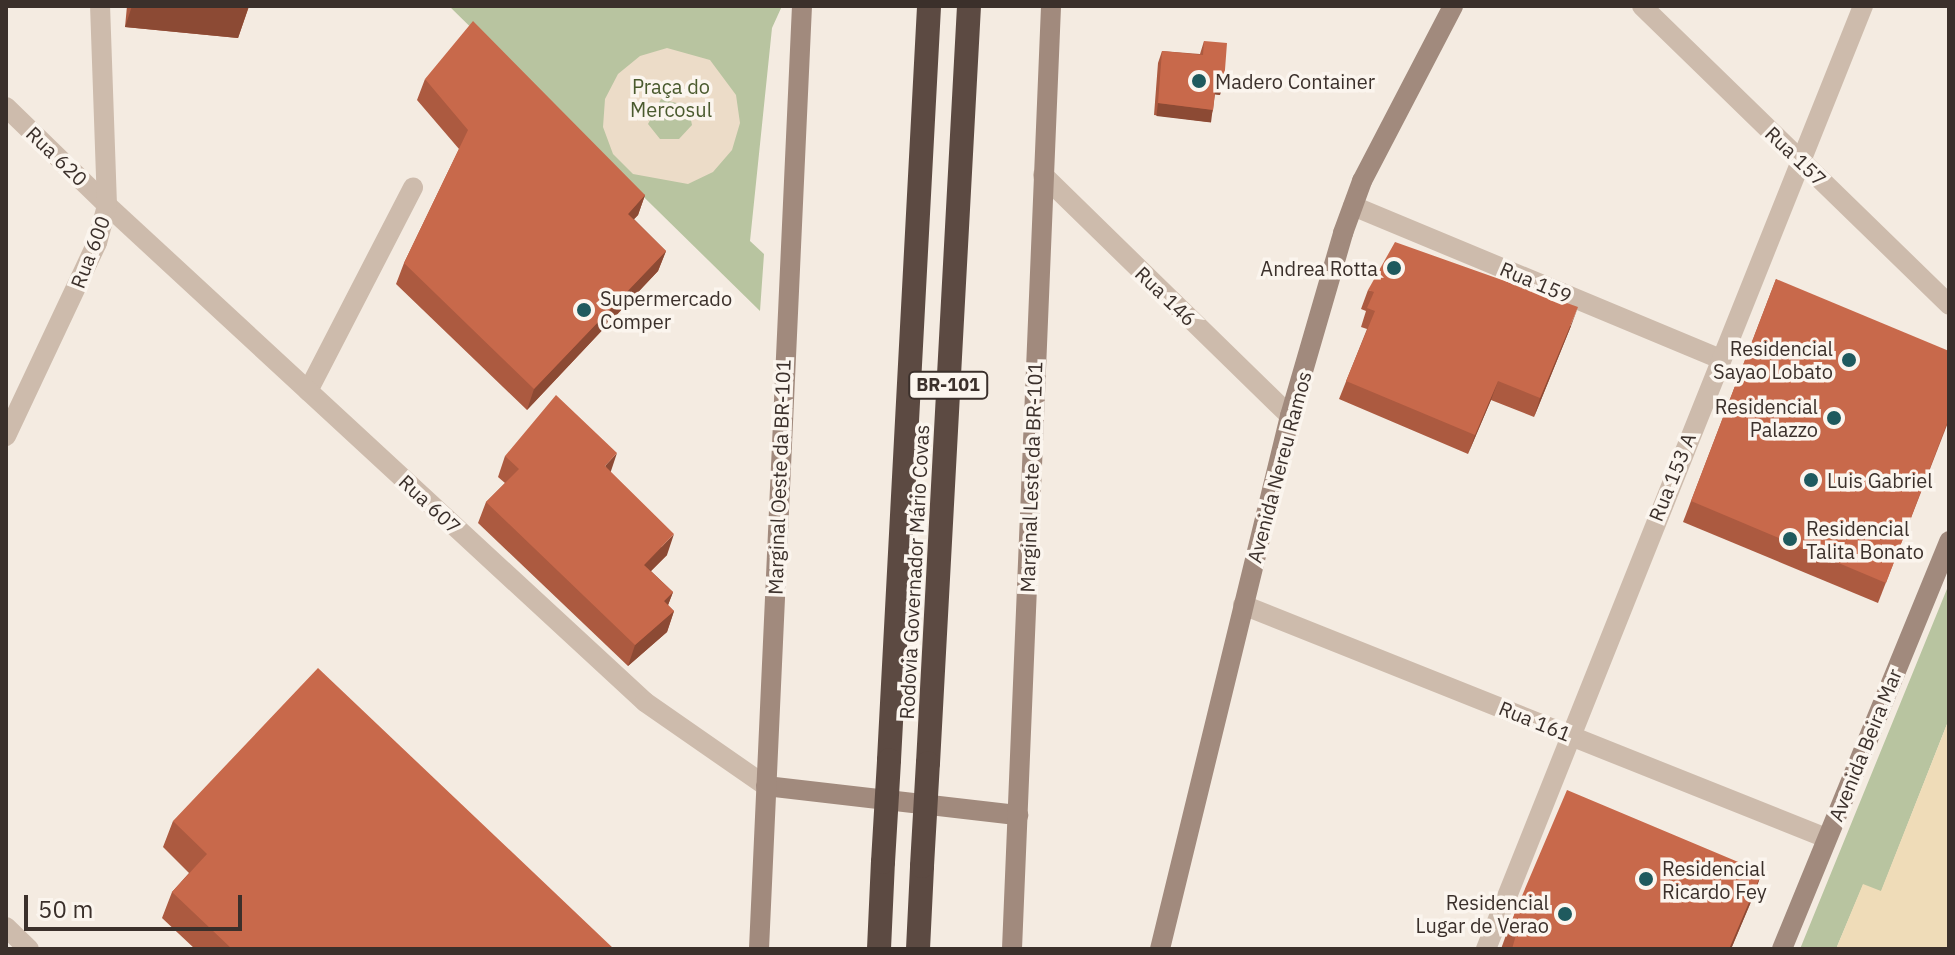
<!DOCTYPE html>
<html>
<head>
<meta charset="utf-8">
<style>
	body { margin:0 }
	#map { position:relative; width:1955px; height:955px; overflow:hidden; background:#f4ebe1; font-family:"IBM Plex Sans",sans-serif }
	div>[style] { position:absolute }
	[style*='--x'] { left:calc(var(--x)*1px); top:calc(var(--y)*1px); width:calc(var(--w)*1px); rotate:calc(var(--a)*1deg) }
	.green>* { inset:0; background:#b8c4a0 }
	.sand>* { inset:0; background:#efdcb8 }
	.plaza>* { inset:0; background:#ecdcc8 }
	.minor>* { height:20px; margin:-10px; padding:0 10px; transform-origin:10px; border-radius:10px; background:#cdbbac }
	.tertiary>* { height:20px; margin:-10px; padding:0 10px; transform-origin:10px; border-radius:10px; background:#cdbbac }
	.secondary>* { height:20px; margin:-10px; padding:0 10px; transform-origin:10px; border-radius:10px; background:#a18a7d }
	.motorway>* { height:24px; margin:-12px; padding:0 12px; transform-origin:12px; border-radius:12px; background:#5c4a42 }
	.motorway-bridge>* { height:24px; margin:-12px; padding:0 12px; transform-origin:12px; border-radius:12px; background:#5c4a42 }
	.wall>* { inset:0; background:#ac5a40 }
	.shaded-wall>* { inset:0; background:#8c4a34; transform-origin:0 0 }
	.building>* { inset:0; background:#c8694b }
	.dots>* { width:22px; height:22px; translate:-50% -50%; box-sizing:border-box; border:4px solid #fbf5ee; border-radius:50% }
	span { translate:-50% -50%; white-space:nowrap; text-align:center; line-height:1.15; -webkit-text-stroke:7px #fbf5ee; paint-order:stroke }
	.shield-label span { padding:2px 6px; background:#fbf5ee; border:2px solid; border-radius:6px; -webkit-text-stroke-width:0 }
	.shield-label { font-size:18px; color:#3b302b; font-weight:700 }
	.poi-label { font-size:20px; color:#3b302b }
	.left { translate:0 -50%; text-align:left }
	.right { translate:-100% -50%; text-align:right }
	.park-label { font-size:20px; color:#4a5a2e }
	.street-label { font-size:20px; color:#3b302b }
	.frame { position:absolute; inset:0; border:8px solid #3b302b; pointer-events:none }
	.scale { position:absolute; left:24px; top:895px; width:218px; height:36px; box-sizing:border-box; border:4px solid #3b302b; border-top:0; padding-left:10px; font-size:24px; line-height:28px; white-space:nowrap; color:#3b302b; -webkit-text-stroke:6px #fbf5ee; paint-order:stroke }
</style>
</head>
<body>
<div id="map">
	<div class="green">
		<i style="clip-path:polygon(449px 6px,782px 6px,772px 28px,750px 241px,764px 254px,760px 311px)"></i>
		<i style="clip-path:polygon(1949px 584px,1949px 719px,1881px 892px,1863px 885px,1836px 949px,1800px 949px)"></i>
	</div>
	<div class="sand">
		<i style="clip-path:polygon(1949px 719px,1949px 949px,1836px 949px,1863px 884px,1881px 891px)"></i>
	</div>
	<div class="plaza">
		<i style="clip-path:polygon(evenodd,667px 48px,710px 60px,736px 95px,740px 123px,732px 150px,713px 172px,688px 184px,633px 174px,613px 154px,603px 127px,605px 99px,618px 74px,640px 56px,667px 48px,661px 99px,688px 106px,692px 125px,679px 139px,660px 139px,648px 124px,661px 99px)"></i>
	</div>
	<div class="minor">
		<i style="--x:1642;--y:6;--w:429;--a:44.2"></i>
		<i style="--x:6;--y:107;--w:141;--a:44.1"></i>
		<i style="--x:1043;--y:175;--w:345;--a:44.3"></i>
		<i style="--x:1353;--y:206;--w:396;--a:22.6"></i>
		<i style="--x:308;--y:391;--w:229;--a:-62.7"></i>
		<i style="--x:1243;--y:605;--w:628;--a:21.78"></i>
		<i style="--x:6;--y:927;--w:32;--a:44"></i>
		<i style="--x:1486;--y:949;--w:1016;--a:-68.21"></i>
	</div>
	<div class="tertiary">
		<i style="--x:107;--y:205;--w:732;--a:42.73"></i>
		<i style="--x:645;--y:702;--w:147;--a:34.8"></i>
		<i style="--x:6;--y:436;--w:213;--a:-64.8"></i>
		<i style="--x:97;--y:243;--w:39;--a:-75"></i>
		<i style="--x:107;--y:205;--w:199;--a:-92"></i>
	</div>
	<div class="secondary">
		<i style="--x:766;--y:786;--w:254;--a:6.6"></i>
		<i style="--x:759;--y:949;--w:944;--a:-87.39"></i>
		<i style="--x:1012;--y:949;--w:944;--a:-87.63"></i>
		<i style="--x:1160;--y:949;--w:549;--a:-76.29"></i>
		<i style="--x:1290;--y:416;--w:191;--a:-73.8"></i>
		<i style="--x:1343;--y:233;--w:55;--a:-69.9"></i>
		<i style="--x:1362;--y:181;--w:197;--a:-62.5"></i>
		<i style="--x:1782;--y:949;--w:441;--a:-67.7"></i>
	</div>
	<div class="motorway">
		<i style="--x:889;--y:760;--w:755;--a:-86.96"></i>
		<i style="--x:928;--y:763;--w:758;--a:-86.9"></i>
		<i style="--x:879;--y:949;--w:87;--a:-87.4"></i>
		<i style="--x:918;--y:949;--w:83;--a:-87.2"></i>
	</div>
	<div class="motorway-bridge">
		<i style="--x:883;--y:862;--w:102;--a:-86.6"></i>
		<i style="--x:922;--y:866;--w:103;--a:-86.7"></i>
	</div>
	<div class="wall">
		<i style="clip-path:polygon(127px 6px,249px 6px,238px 38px,125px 27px)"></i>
		<i style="clip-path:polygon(1204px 41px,1220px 95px,1215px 94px,1213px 110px,1209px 122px,1154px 115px,1158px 63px,1162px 51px,1200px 54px)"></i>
		<i style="clip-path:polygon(425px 79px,645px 195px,638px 215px,634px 219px,666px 251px,658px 271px,527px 410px,396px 284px,404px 263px,459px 149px,417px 100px)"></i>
		<i style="clip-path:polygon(1776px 279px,1949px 420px,1878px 603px,1683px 522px)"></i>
		<i style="clip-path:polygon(1368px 290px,1571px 326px,1534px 417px,1491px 400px,1468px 454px,1339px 399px,1367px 329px,1361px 327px,1366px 311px,1361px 309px)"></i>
		<i style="clip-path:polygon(505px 456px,610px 472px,667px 555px,651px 571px,673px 592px,668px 605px,674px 611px,667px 632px,628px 666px,478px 523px,486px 502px,505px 483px,498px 477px)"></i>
		<i style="clip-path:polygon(173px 821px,614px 949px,195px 949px,162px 918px,172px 892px,189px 873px,163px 847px)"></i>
		<i style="clip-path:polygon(1762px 872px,1753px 897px,1731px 949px,1501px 949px,1510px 924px)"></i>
	</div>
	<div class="shaded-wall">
		<i style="clip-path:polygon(132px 6px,249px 6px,238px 38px,125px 27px)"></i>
		<i style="clip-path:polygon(1216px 82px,1224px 83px,1220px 95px,1211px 94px)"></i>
		<i style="left:1158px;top:103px;width:55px;height:13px;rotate:7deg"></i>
		<i style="clip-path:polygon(645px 195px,638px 215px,620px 234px,628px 214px)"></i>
		<i style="clip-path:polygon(666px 251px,658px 271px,527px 410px,534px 389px)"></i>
		<i style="clip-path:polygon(1578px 307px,1571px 326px,1534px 417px,1540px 398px)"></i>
		<i style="clip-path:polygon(1498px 381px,1491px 400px,1468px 454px,1475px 435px)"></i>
		<i style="clip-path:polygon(617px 453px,610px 474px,605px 466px)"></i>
		<i style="clip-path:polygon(674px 534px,667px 555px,637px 585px,644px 565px)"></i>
		<i style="clip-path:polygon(673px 592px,665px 613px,664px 601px)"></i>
		<i style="clip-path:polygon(674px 611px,667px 632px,628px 666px,635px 645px)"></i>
		<i style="clip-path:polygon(1762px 872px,1753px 897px,1731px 949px,1729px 949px)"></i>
	</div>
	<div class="building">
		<i style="clip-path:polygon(473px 21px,645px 195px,628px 214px,666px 251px,534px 389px,404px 263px,468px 130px,425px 79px)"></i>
		<i style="clip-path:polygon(1204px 41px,1227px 43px,1224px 83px,1216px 82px,1213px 110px,1158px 103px,1162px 51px,1203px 55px)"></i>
		<i style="clip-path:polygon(1395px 242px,1578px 307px,1540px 398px,1498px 381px,1475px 435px,1346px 381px,1375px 311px,1367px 308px,1374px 292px,1368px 290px)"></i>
		<i style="clip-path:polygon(1776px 279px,1949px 351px,1949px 418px,1886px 583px,1691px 501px)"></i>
		<i style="clip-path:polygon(556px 395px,617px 453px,605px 466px,674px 534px,644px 565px,673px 592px,664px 601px,674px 611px,635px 645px,486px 502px,519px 469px,505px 456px)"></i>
		<i style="clip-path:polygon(318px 668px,614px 949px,232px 949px,172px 892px,207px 854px,173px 821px)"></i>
		<i style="clip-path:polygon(1567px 790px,1762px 872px,1729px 949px,1512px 949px,1518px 928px,1510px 924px)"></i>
	</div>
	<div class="dots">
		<i style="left:1199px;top:81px;background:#1f5a5e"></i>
		<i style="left:1394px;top:268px;background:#1f5a5e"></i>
		<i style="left:584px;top:310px;background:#1f5a5e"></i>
		<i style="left:1849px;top:360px;background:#1f5a5e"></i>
		<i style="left:1834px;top:418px;background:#1f5a5e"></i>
		<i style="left:1811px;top:480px;background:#1f5a5e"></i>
		<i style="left:1790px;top:539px;background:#1f5a5e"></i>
		<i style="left:1646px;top:879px;background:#1f5a5e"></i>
		<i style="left:1565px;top:914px;background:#1f5a5e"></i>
	</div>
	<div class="shield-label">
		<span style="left:948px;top:385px">BR-101</span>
	</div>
	<div class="poi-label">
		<span class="left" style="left:1215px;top:81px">Madero Container</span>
		<span class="right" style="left:1378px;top:268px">Andrea Rotta</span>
		<span class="left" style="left:600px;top:310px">Supermercado<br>Comper</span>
		<span class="right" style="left:1833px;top:360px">Residencial<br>Sayao Lobato</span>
		<span class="right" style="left:1818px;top:418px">Residencial<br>Palazzo</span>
		<span class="left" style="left:1827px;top:480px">Luis Gabriel</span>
		<span class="left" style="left:1806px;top:540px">Residencial<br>Talita Bonato</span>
		<span class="left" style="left:1662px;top:880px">Residencial<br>Ricardo Fey</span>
		<span class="right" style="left:1549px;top:914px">Residencial<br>Lugar de Verao</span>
	</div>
	<div class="park-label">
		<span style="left:671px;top:98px">Praça do<br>Mercosul</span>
	</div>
	<div class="street-label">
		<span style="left:57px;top:156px;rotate:44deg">Rua 620</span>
		<span style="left:1796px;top:156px;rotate:44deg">Rua 157</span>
		<span style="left:90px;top:252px;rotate:-69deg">Rua 600</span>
		<span style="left:1536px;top:282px;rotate:23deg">Rua 159</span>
		<span style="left:1166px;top:296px;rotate:44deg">Rua 146</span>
		<span style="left:1279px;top:467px;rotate:-75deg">Avenida Nereu Ramos</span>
		<span style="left:779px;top:477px;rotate:-88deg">Marginal Oeste da BR-101</span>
		<span style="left:1031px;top:477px;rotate:-88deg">Marginal Leste da BR-101</span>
		<span style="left:1672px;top:477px;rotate:-68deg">Rua 153 A</span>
		<span style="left:430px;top:504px;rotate:43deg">Rua 607</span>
		<span style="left:914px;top:572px;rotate:-87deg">Rodovia Governador Mário Covas</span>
		<span style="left:1535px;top:721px;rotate:22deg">Rua 161</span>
		<span style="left:1865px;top:745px;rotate:-68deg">Avenida Beira Mar</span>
	</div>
	<div class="frame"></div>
	<div class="scale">50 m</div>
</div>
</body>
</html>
